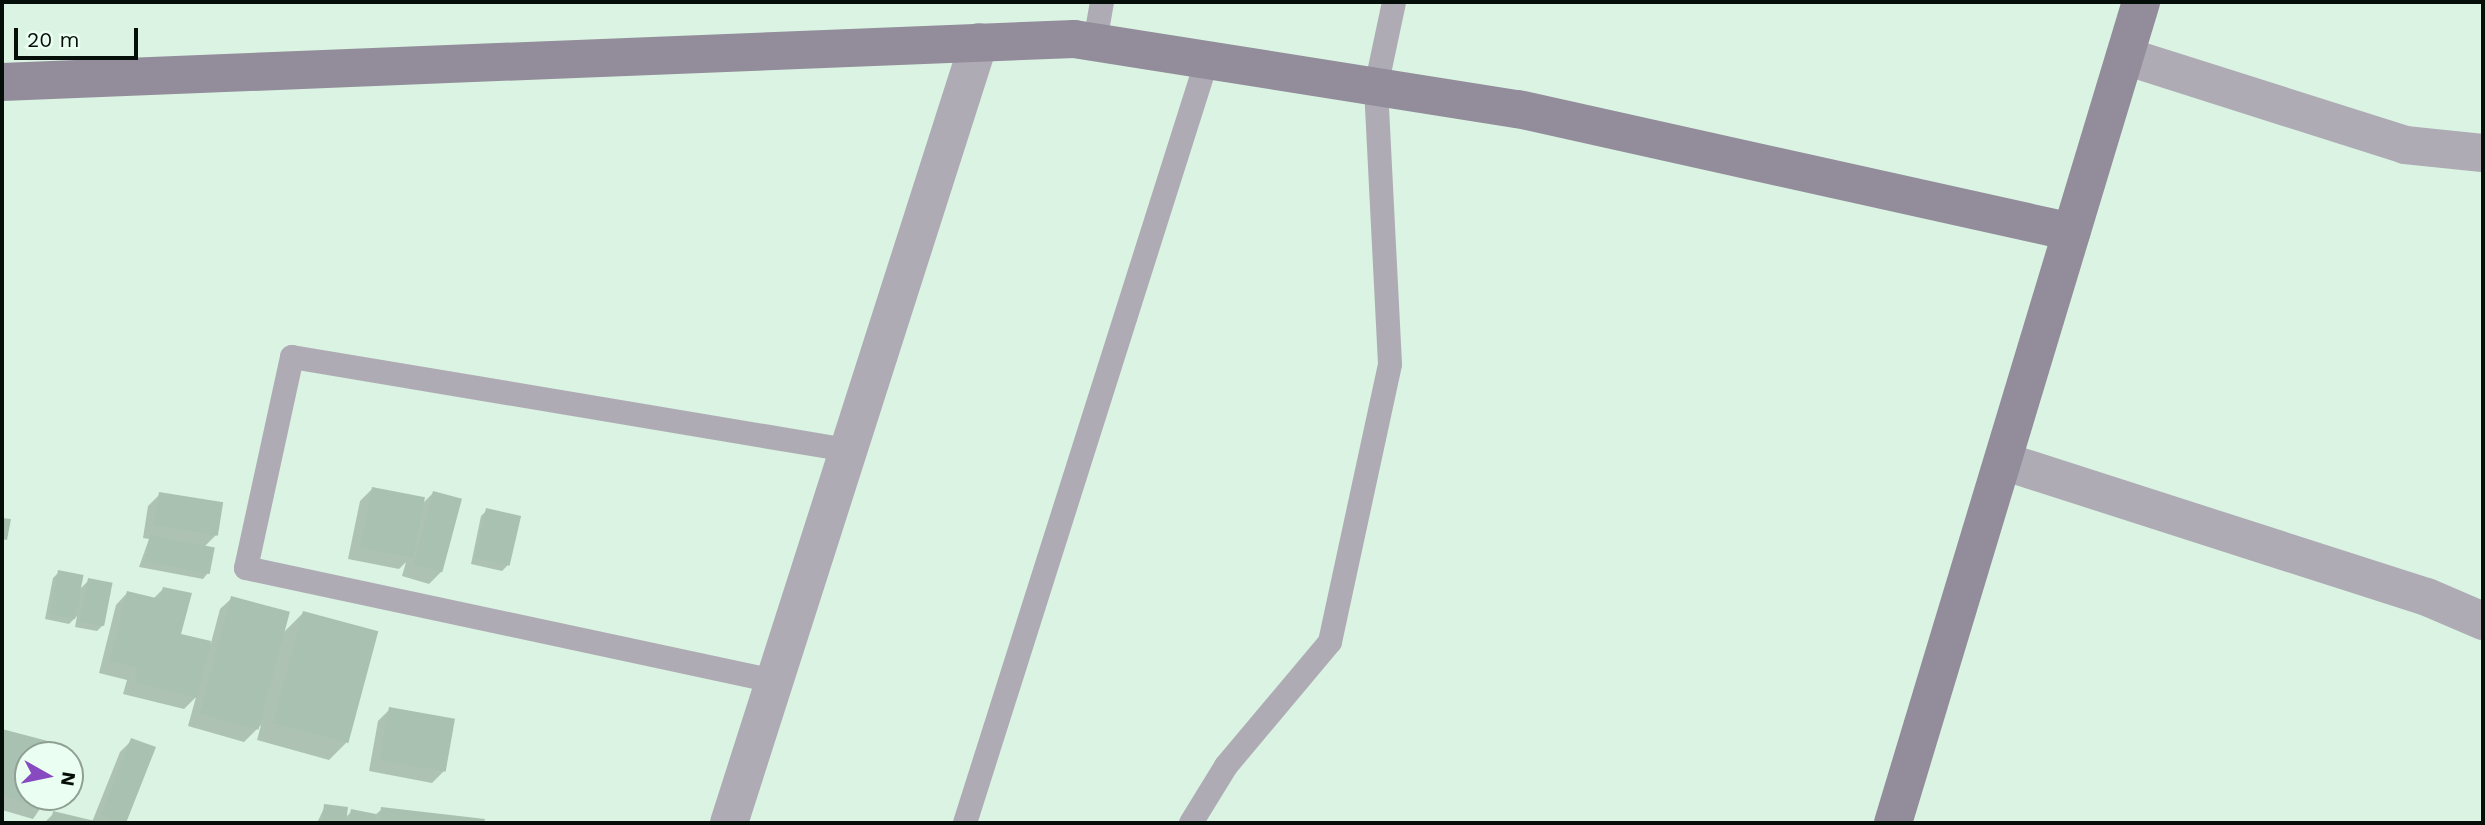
<!DOCTYPE html>
<html>
<head>
<meta charset="utf-8">
<style>
	body { margin:0 }
	#map { position:relative; width:2485px; height:825px; overflow:hidden; background:#daf3e2; font-family:"Work Sans",sans-serif }
	div>[style] { position:absolute }
	[style*='--x'] { left:calc(var(--x)*1px); top:calc(var(--y)*1px); width:calc(var(--w)*1px); rotate:calc(var(--a)*1deg) }
	.shadow>* { inset:0; background:#0003 }
	.building>* { inset:0; background:#a9c1b1; transform-origin:0 0 }
	.lane>* { height:24px; margin:-12px; padding:0 12px; transform-origin:12px; border-radius:12px; background:#afabb5 }
	.street>* { height:38px; margin:-19px; padding:0 19px; transform-origin:19px; border-radius:19px; background:#afabb5 }
	.secondary>* { height:38px; margin:-19px; padding:0 19px; transform-origin:19px; border-radius:19px; background:#928c9b }
	span { translate:-50% -50%; white-space:nowrap; text-align:center; line-height:1.15; -webkit-text-stroke:7px #eafff1; paint-order:stroke }
	.frame { position:absolute; inset:0; border:4px solid #060e09; pointer-events:none }
	.north { position:absolute; left:14px; top:741px; width:70px; height:70px; box-sizing:border-box; background:#eafff1; border:2px solid #8f9f94; border-radius:50%; rotate:99deg; font-size:19px; font-weight:700; line-height:28px; text-align:center; color:#060e09 }
	.north::after { content:''; display:block; margin:auto; width:24px; height:32px; background:#874ac0; clip-path:polygon(50% 0,100% 100%,50% 72%,0 100%) }
	.scale { position:absolute; left:14px; top:28px; width:124px; height:32px; box-sizing:border-box; border:4px solid #060e09; border-top:0; padding-left:9px; font-size:21px; line-height:24px; white-space:nowrap; color:#060e09; -webkit-text-stroke:5px #eafff1; paint-order:stroke }
</style>
</head>
<body>
<div id="map">
	<div class="shadow">
		<i style="clip-path:polygon(372px 489px,421px 505px,433px 493px,441px 572px,429px 584px,402px 576px,406px 562px,399px 569px,348px 559px,360px 501px)"></i>
		<i style="clip-path:polygon(160px 494px,216px 535px,204px 547px,208px 573px,203px 579px,139px 567px,149px 539px,143px 538px,148px 506px)"></i>
		<i style="clip-path:polygon(487px 510px,508px 565px,502px 571px,471px 564px,481px 516px)"></i>
		<i style="clip-path:polygon(59px 572px,80px 589px,89px 580px,103px 625px,97px 631px,75px 627px,77px 616px,69px 624px,45px 619px,53px 578px)"></i>
		<i style="clip-path:polygon(163px 589px,179px 635px,211px 643px,220px 609px,232px 598px,282px 634px,303px 613px,346px 743px,329px 760px,257px 740px,261px 725px,244px 742px,188px 726px,196px 697px,184px 709px,123px 694px,127px 680px,99px 673px,116px 605px,127px 593px,153px 599px)"></i>
		<i style="clip-path:polygon(390px 709px,444px 771px,432px 783px,369px 771px,378px 721px)"></i>
		<i style="clip-path:polygon(2px 730px,61px 746px,59px 755px,28px 755px,28px 797px,48px 797px,33px 819px,2px 810px)"></i>
		<i style="clip-path:polygon(132px 740px,154px 748px,125px 823px,44px 823px,54px 813px,92px 822px,120px 752px)"></i>
		<i style="clip-path:polygon(325px 806px,345px 818px,352px 811px,375px 815px,382px 809px,483px 821px,317px 823px)"></i>
	</div>
	<div class="building">
		<i style="left:372px;top:487px;width:54px;height:62px;rotate:11deg"></i>
		<i style="left:433px;top:491px;width:30px;height:76px;rotate:15deg"></i>
		<i style="left:159px;top:492px;width:65px;height:34px;rotate:9deg"></i>
		<i style="left:486px;top:508px;width:36px;height:51px;rotate:13deg"></i>
		<i style="clip-path:polygon(2px 518px,11px 519px,7px 540px,2px 539px)"></i>
		<i style="left:150px;top:535px;width:66px;height:27px;rotate:11deg"></i>
		<i style="left:58px;top:570px;width:26px;height:45px;rotate:11deg"></i>
		<i style="left:88px;top:578px;width:25px;height:44px;rotate:11deg"></i>
		<i style="clip-path:polygon(163px 587px,192px 593px,181px 634px,211px 641px,197px 698px,134px 682px,137px 668px,110px 661px,127px 591px,160px 599px)"></i>
		<i style="left:231px;top:596px;width:61px;height:122px;rotate:15deg"></i>
		<i style="left:303px;top:611px;width:78px;height:116px;rotate:15deg"></i>
		<i style="left:389px;top:707px;width:67px;height:54px;rotate:10deg"></i>
		<i style="clip-path:polygon(2px 729px,63px 745px,60px 755px,28px 755px,28px 797px,50px 797px,47px 808px,2px 796px)"></i>
		<i style="clip-path:polygon(131px 738px,156px 747px,126px 823px,121px 823px,101px 815px)"></i>
		<i style="clip-path:polygon(324px 804px,348px 807px,346px 823px,322px 823px)"></i>
		<i style="clip-path:polygon(381px 807px,485px 819px,484px 823px,379px 823px)"></i>
		<i style="clip-path:polygon(351px 809px,376px 814px,374px 823px,348px 823px)"></i>
		<i style="clip-path:polygon(53px 811px,99px 822px,99px 823px,51px 823px)"></i>
	</div>
	<div class="lane">
		<i style="--x:1095;--y:42;--w:41;--a:-80.1"></i>
		<i style="--x:774;--y:681;--w:540;--a:-167.92"></i>
		<i style="--x:246;--y:568;--w:216;--a:-77.7"></i>
		<i style="--x:292;--y:357;--w:563;--a:9.51"></i>
		<i style="--x:965;--y:823;--w:800;--a:-72.4"></i>
		<i style="--x:1191;--y:823;--w:67;--a:-58.4"></i>
		<i style="--x:1226;--y:766;--w:162;--a:-50"></i>
		<i style="--x:1330;--y:642;--w:284;--a:-77.8"></i>
		<i style="--x:1390;--y:364;--w:277;--a:-92.9"></i>
		<i style="--x:1376;--y:87;--w:87;--a:-78"></i>
	</div>
	<div class="street">
		<i style="--x:2125;--y:56;--w:294;--a:17.6"></i>
		<i style="--x:2405;--y:145;--w:78;--a:5.9"></i>
		<i style="--x:2003;--y:461;--w:445;--a:17.8"></i>
		<i style="--x:2427;--y:597;--w:61;--a:23.2"></i>
		<i style="--x:729;--y:823;--w:820;--a:-72.25"></i>
	</div>
	<div class="secondary">
		<i style="--x:2;--y:82;--w:1073;--a:-2.3"></i>
		<i style="--x:1074;--y:39;--w:449;--a:9"></i>
		<i style="--x:1518;--y:109;--w:567;--a:12.52"></i>
		<i style="--x:1893;--y:823;--w:858;--a:-73.19"></i>
	</div>
	<div class="frame"></div>
	<div class="north">N</div>
	<div class="scale">20 m</div>
</div>
</body>
</html>
